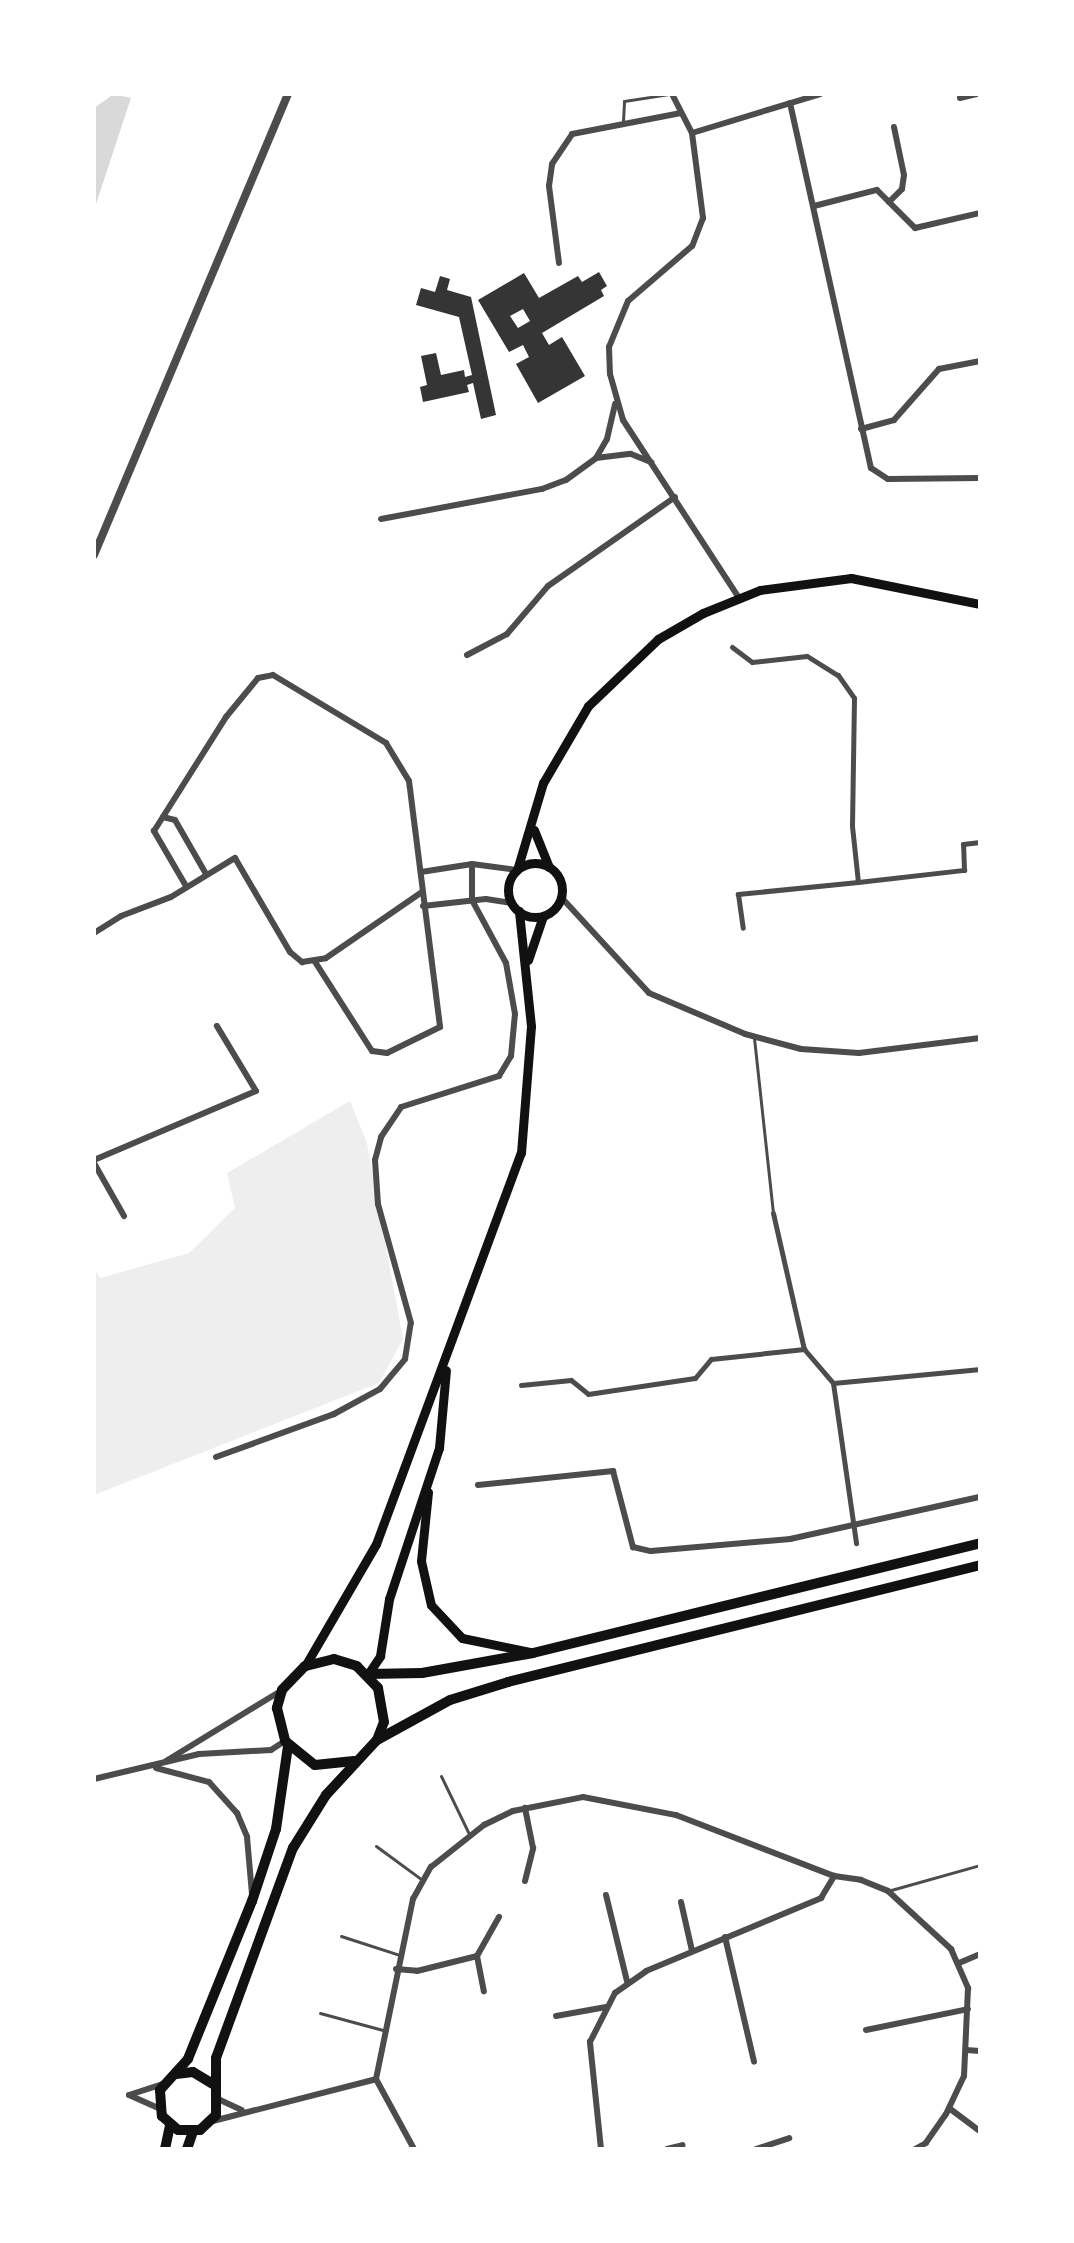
<!DOCTYPE html>
<html>
<head>
<meta charset="utf-8">
<style>
	body { margin:0 }
	#map { position:relative; width:1074px; height:2243px; overflow:hidden; background:#fff; font-family:"Fira Sans Condensed",sans-serif }
	div>[style] { position:absolute }
	[style*='--x'] { left:calc(var(--x)*1px); top:calc(var(--y)*1px); width:calc(var(--w)*1px); rotate:calc(var(--a)*1deg) }
	.green>* { inset:0; background:#eee }
	.water>* { inset:0; background:#d9d9d9 }
	.building>* { inset:0; background:#353535 }
	.service>* { height:3px; margin:-1.5px; padding:0 1.5px; transform-origin:1.5px; border-radius:1.5px; background:#4c4c4c }
	.pedestrian>* { height:5px; margin:-2.5px; padding:0 2.5px; transform-origin:2.5px; border-radius:2.5px; background:#4c4c4c }
	.minor>* { height:6px; margin:-3px; padding:0 3px; transform-origin:3px; border-radius:3px; background:#4c4c4c }
	.tertiary>* { height:8px; margin:-4px; padding:0 4px; transform-origin:4px; border-radius:4px; background:#4c4c4c }
	.secondary>* { height:9px; margin:-4.5px; padding:0 4.5px; transform-origin:4.5px; border-radius:4.5px; background:#111 }
	.secondary>.ring { margin:-4.5px; padding:0; box-sizing:content-box; background:none; border:9px solid #111; border-radius:50% }
	.primary>* { height:10px; margin:-5px; padding:0 5px; transform-origin:5px; border-radius:5px; background:#111 }
	span { translate:-50% -50%; white-space:nowrap; text-align:center; line-height:1.15; -webkit-text-stroke:7px #fff; paint-order:stroke }
	.frame { position:absolute; inset:0; border:96px solid #fff; pointer-events:none }
</style>
</head>
<body>
<div id="map">
	<div class="green">
		<i style="clip-path:polygon(350px 1101px,367px 1143px,403px 1339px,379px 1383px,94px 1495px,94px 1268px,100px 1278px,189px 1253px,235px 1208px,227px 1173px)"></i>
	</div>
	<div class="water">
		<i style="clip-path:polygon(114px 94px,131px 98px,94px 210px,94px 108px)"></i>
	</div>
	<div class="building">
		<i style="clip-path:polygon(evenodd,599px 272px,607px 286px,601px 290px,604px 296px,542px 333px,549px 345px,562px 337px,585px 376px,538px 403px,516px 364px,529px 357px,523px 345px,509px 352px,478px 300px,524px 273px,539px 298px,578px 276px,582px 282px,599px 272px,523px 309px,530px 321px,518px 328px,510px 316px,523px 309px)"></i>
		<i style="clip-path:polygon(440px 276px,450px 279px,447px 290px,471px 297px,496px 415px,481px 419px,473px 383px,467px 385px,469px 392px,423px 402px,420px 387px,427px 385px,421px 356px,436px 353px,441px 375px,464px 370px,465px 377px,472px 375px,459px 317px,416px 305px,421px 288px,435px 292px)"></i>
	</div>
	<div class="service">
		<i style="--x:623;--y:121;--w:20;--a:-87"></i>
		<i style="--x:624;--y:101;--w:47;--a:-8.7"></i>
		<i style="--x:754;--y:1038;--w:176;--a:83.8"></i>
		<i style="--x:441;--y:1776;--w:64;--a:64.2"></i>
		<i style="--x:376;--y:1846;--w:56;--a:36.3"></i>
		<i style="--x:891;--y:1890;--w:92;--a:-15.7"></i>
		<i style="--x:341;--y:1936;--w:62;--a:17.9"></i>
		<i style="--x:320;--y:2013;--w:65;--a:15.1"></i>
	</div>
	<div class="pedestrian">
		<i style="--x:732;--y:647;--w:25;--a:37"></i>
		<i style="--x:752;--y:662;--w:55;--a:-6.2"></i>
		<i style="--x:807;--y:656;--w:36;--a:32"></i>
		<i style="--x:838;--y:675;--w:28;--a:55"></i>
		<i style="--x:854;--y:698;--w:128;--a:90.9"></i>
		<i style="--x:852;--y:826;--w:56;--a:83.9"></i>
		<i style="--x:858;--y:882;--w:121;--a:174.3"></i>
		<i style="--x:738;--y:894;--w:34;--a:82"></i>
		<i style="--x:858;--y:882;--w:107;--a:-6.5"></i>
		<i style="--x:964;--y:870;--w:26;--a:-92"></i>
		<i style="--x:963;--y:844;--w:17;--a:-7"></i>
		<i style="--x:773;--y:1213;--w:139;--a:77.2"></i>
		<i style="--x:804;--y:1349;--w:45;--a:49.5"></i>
		<i style="--x:833;--y:1383;--w:162;--a:81.8"></i>
		<i style="--x:833;--y:1383;--w:148;--a:-5.4"></i>
		<i style="--x:521;--y:1385;--w:50;--a:-5.7"></i>
		<i style="--x:571;--y:1380;--w:22;--a:39"></i>
		<i style="--x:588;--y:1394;--w:108;--a:-8.5"></i>
		<i style="--x:695;--y:1378;--w:25;--a:-50"></i>
		<i style="--x:711;--y:1359;--w:94;--a:-6.1"></i>
	</div>
	<div class="minor">
		<i style="--x:672;--y:94;--w:44;--a:62.9"></i>
		<i style="--x:692;--y:133;--w:86;--a:82.6"></i>
		<i style="--x:703;--y:218;--w:30;--a:111"></i>
		<i style="--x:692;--y:246;--w:84;--a:139.3"></i>
		<i style="--x:628;--y:301;--w:50;--a:112.4"></i>
		<i style="--x:609;--y:347;--w:27;--a:88"></i>
		<i style="--x:610;--y:374;--w:48;--a:74.2"></i>
		<i style="--x:623;--y:420;--w:212;--a:56.9"></i>
		<i style="--x:960;--y:98;--w:18;--a:-13"></i>
		<i style="--x:790;--y:103;--w:374;--a:77.5"></i>
		<i style="--x:871;--y:468;--w:20;--a:33"></i>
		<i style="--x:888;--y:479;--w:92;--a:-0.6"></i>
		<i style="--x:692;--y:133;--w:134;--a:-16.9"></i>
		<i style="--x:889;--y:202;--w:18;--a:-45"></i>
		<i style="--x:902;--y:189;--w:14;--a:-82"></i>
		<i style="--x:904;--y:175;--w:49;--a:-101.8"></i>
		<i style="--x:814;--y:206;--w:65;--a:-14.3"></i>
		<i style="--x:877;--y:190;--w:54;--a:45"></i>
		<i style="--x:915;--y:228;--w:67;--a:-13"></i>
		<i style="--x:559;--y:263;--w:78;--a:-97.4"></i>
		<i style="--x:549;--y:186;--w:22;--a:-82"></i>
		<i style="--x:552;--y:164;--w:36;--a:-56"></i>
		<i style="--x:572;--y:134;--w:111;--a:-10.9"></i>
		<i style="--x:861;--y:429;--w:34;--a:-15"></i>
		<i style="--x:894;--y:420;--w:68;--a:-48.6"></i>
		<i style="--x:939;--y:369;--w:42;--a:-11"></i>
		<i style="--x:596;--y:458;--w:35;--a:-7"></i>
		<i style="--x:631;--y:454;--w:22;--a:22"></i>
		<i style="--x:381;--y:519;--w:164;--a:-10.6"></i>
		<i style="--x:542;--y:489;--w:26;--a:-21"></i>
		<i style="--x:566;--y:480;--w:37;--a:-36"></i>
		<i style="--x:596;--y:458;--w:22;--a:-60"></i>
		<i style="--x:607;--y:439;--w:36;--a:-77"></i>
		<i style="--x:467;--y:655;--w:45;--a:-27.7"></i>
		<i style="--x:507;--y:634;--w:63;--a:-49.5"></i>
		<i style="--x:548;--y:586;--w:155;--a:-35"></i>
		<i style="--x:163;--y:817;--w:12;--a:14"></i>
		<i style="--x:175;--y:820;--w:62;--a:60.1"></i>
		<i style="--x:421;--y:872;--w:52;--a:-8.9"></i>
		<i style="--x:472;--y:864;--w:45;--a:7.6"></i>
		<i style="--x:186;--y:886;--w:64;--a:-120.2"></i>
		<i style="--x:154;--y:831;--w:135;--a:-57.7"></i>
		<i style="--x:226;--y:717;--w:50;--a:-50.6"></i>
		<i style="--x:258;--y:678;--w:15;--a:-11"></i>
		<i style="--x:273;--y:675;--w:132;--a:31"></i>
		<i style="--x:386;--y:743;--w:44;--a:58.8"></i>
		<i style="--x:409;--y:781;--w:248;--a:82.8"></i>
		<i style="--x:440;--y:1027;--w:59;--a:153.9"></i>
		<i style="--x:387;--y:1053;--w:15;--a:-172"></i>
		<i style="--x:372;--y:1051;--w:106;--a:-122.6"></i>
		<i style="--x:561;--y:897;--w:130;--a:47.5"></i>
		<i style="--x:649;--y:993;--w:104;--a:23.1"></i>
		<i style="--x:745;--y:1034;--w:58;--a:15"></i>
		<i style="--x:801;--y:1049;--w:58;--a:3.9"></i>
		<i style="--x:859;--y:1053;--w:122;--a:-7.1"></i>
		<i style="--x:423;--y:906;--w:63;--a:-6.3"></i>
		<i style="--x:486;--y:899;--w:26;--a:9"></i>
		<i style="--x:94;--y:933;--w:32;--a:-32"></i>
		<i style="--x:121;--y:916;--w:53;--a:-20.8"></i>
		<i style="--x:171;--y:897;--w:75;--a:-31.4"></i>
		<i style="--x:235;--y:858;--w:109;--a:59.7"></i>
		<i style="--x:290;--y:952;--w:16;--a:40"></i>
		<i style="--x:302;--y:962;--w:24;--a:-9"></i>
		<i style="--x:326;--y:958;--w:116;--a:-34.5"></i>
		<i style="--x:94;--y:1160;--w:176;--a:-23.1"></i>
		<i style="--x:256;--y:1091;--w:76;--a:-121"></i>
		<i style="--x:94;--y:1163;--w:61;--a:60.5"></i>
		<i style="--x:216;--y:1457;--w:126;--a:-20"></i>
		<i style="--x:334;--y:1414;--w:52;--a:-28.5"></i>
		<i style="--x:380;--y:1389;--w:39;--a:-50"></i>
		<i style="--x:405;--y:1359;--w:36;--a:-81"></i>
		<i style="--x:411;--y:1323;--w:123;--a:-105.5"></i>
		<i style="--x:378;--y:1204;--w:44;--a:-93.9"></i>
		<i style="--x:375;--y:1160;--w:24;--a:-75"></i>
		<i style="--x:381;--y:1137;--w:36;--a:-56"></i>
		<i style="--x:401;--y:1107;--w:103;--a:-17.6"></i>
		<i style="--x:499;--y:1076;--w:23;--a:-59"></i>
		<i style="--x:511;--y:1056;--w:42;--a:-84.6"></i>
		<i style="--x:515;--y:1014;--w:52;--a:-100"></i>
		<i style="--x:506;--y:963;--w:72;--a:-118.4"></i>
		<i style="--x:472;--y:900;--w:36;--a:-90"></i>
		<i style="--x:478;--y:1485;--w:136;--a:-5.9"></i>
		<i style="--x:613;--y:1471;--w:79;--a:75.3"></i>
		<i style="--x:633;--y:1547;--w:18;--a:13"></i>
		<i style="--x:651;--y:1551;--w:140;--a:-4.9"></i>
		<i style="--x:790;--y:1539;--w:195;--a:-12.5"></i>
		<i style="--x:166;--y:1761;--w:132;--a:-31.4"></i>
		<i style="--x:156;--y:1768;--w:55;--a:14.8"></i>
		<i style="--x:209;--y:1782;--w:42;--a:47.9"></i>
		<i style="--x:237;--y:1813;--w:26;--a:67"></i>
		<i style="--x:247;--y:1837;--w:57;--a:85"></i>
		<i style="--x:94;--y:1779;--w:108;--a:-13.4"></i>
		<i style="--x:199;--y:1754;--w:72;--a:-3.2"></i>
		<i style="--x:271;--y:1750;--w:17;--a:-33"></i>
		<i style="--x:525;--y:1881;--w:34;--a:-76"></i>
		<i style="--x:533;--y:1848;--w:41;--a:-101.3"></i>
		<i style="--x:606;--y:1895;--w:89;--a:76.3"></i>
		<i style="--x:681;--y:1902;--w:50;--a:77.3"></i>
		<i style="--x:725;--y:1937;--w:128;--a:76.9"></i>
		<i style="--x:477;--y:1956;--w:45;--a:-60.6"></i>
		<i style="--x:959;--y:1963;--w:23;--a:-23"></i>
		<i style="--x:396;--y:1969;--w:21;--a:5"></i>
		<i style="--x:417;--y:1971;--w:62;--a:-14"></i>
		<i style="--x:477;--y:1956;--w:36;--a:79"></i>
		<i style="--x:556;--y:2016;--w:51;--a:-10.2"></i>
		<i style="--x:866;--y:2030;--w:104;--a:-11.6"></i>
		<i style="--x:966;--y:2050;--w:14;--a:4"></i>
		<i style="--x:129;--y:2095;--w:36;--a:-18"></i>
		<i style="--x:129;--y:2095;--w:32;--a:24"></i>
		<i style="--x:218;--y:2099;--w:26;--a:25"></i>
		<i style="--x:949;--y:2108;--w:39;--a:37"></i>
		<i style="--x:213;--y:2121;--w:168;--a:-14.4"></i>
		<i style="--x:414;--y:2149;--w:80;--a:-118.5"></i>
		<i style="--x:376;--y:2079;--w:184;--a:-78.4"></i>
		<i style="--x:413;--y:1899;--w:37;--a:-61"></i>
		<i style="--x:431;--y:1867;--w:68;--a:-38.4"></i>
		<i style="--x:484;--y:1825;--w:32;--a:-26"></i>
		<i style="--x:513;--y:1811;--w:71;--a:-11.3"></i>
		<i style="--x:583;--y:1797;--w:95;--a:11"></i>
		<i style="--x:676;--y:1815;--w:169;--a:21.1"></i>
		<i style="--x:834;--y:1876;--w:27;--a:8"></i>
		<i style="--x:861;--y:1880;--w:29;--a:22"></i>
		<i style="--x:888;--y:1891;--w:86;--a:42.6"></i>
		<i style="--x:951;--y:1949;--w:43;--a:66.4"></i>
		<i style="--x:968;--y:1988;--w:88;--a:92.6"></i>
		<i style="--x:964;--y:2076;--w:42;--a:115.3"></i>
		<i style="--x:946;--y:2114;--w:35;--a:125"></i>
		<i style="--x:926;--y:2143;--w:13;--a:151"></i>
		<i style="--x:601;--y:2149;--w:108;--a:-95.9"></i>
		<i style="--x:590;--y:2042;--w:55;--a:-63"></i>
		<i style="--x:615;--y:1993;--w:38;--a:-35"></i>
		<i style="--x:646;--y:1971;--w:190;--a:-22.6"></i>
		<i style="--x:821;--y:1898;--w:26;--a:-59"></i>
		<i style="--x:667;--y:2149;--w:16;--a:-14"></i>
		<i style="--x:756;--y:2149;--w:35;--a:-18"></i>
	</div>
	<div class="tertiary">
		<i style="--x:94;--y:555;--w:500;--a:-67.18"></i>
	</div>
	<div class="secondary">
		<i style="--x:534;--y:830;--w:40;--a:68"></i>
		<i class="ring" style="left:508px;top:863px;width:45px;height:45px"></i>
		<i style="--x:517;--y:870;--w:91;--a:-73.4"></i>
		<i style="--x:543;--y:783;--w:89;--a:-59.7"></i>
		<i style="--x:588;--y:706;--w:97;--a:-43.7"></i>
		<i style="--x:658;--y:639;--w:52;--a:-30"></i>
		<i style="--x:703;--y:613;--w:61;--a:-22"></i>
		<i style="--x:760;--y:590;--w:92;--a:-7.5"></i>
		<i style="--x:851;--y:578;--w:132;--a:11.4"></i>
		<i style="--x:528;--y:960;--w:46;--a:-71.2"></i>
		<i style="--x:428;--y:1492;--w:69;--a:95.8"></i>
		<i style="--x:421;--y:1561;--w:45;--a:77.2"></i>
		<i style="--x:431;--y:1605;--w:45;--a:46.8"></i>
		<i style="--x:462;--y:1638;--w:69;--a:11.6"></i>
		<i style="--x:305;--y:1666;--w:141;--a:-59.8"></i>
		<i style="--x:376;--y:1544;--w:417;--a:-69.7"></i>
		<i style="--x:521;--y:1153;--w:127;--a:-85.5"></i>
		<i style="--x:531;--y:1026;--w:116;--a:-96"></i>
		<i style="--x:368;--y:1674;--w:22;--a:-56"></i>
		<i style="--x:380;--y:1656;--w:58;--a:-81"></i>
		<i style="--x:389;--y:1599;--w:159;--a:-71.7"></i>
		<i style="--x:439;--y:1448;--w:78;--a:-84.9"></i>
	</div>
	<div class="primary">
		<i style="--x:368;--y:1674;--w:54;--a:-1.1"></i>
		<i style="--x:422;--y:1673;--w:113;--a:-10.2"></i>
		<i style="--x:533;--y:1653;--w:460;--a:-13.8"></i>
		<i style="--x:377;--y:1740;--w:83;--a:-28.7"></i>
		<i style="--x:450;--y:1700;--w:61;--a:-17.2"></i>
		<i style="--x:508;--y:1682;--w:486;--a:-13.9"></i>
		<i style="--x:288;--y:1746;--w:84;--a:98.2"></i>
		<i style="--x:276;--y:1829;--w:76;--a:108.4"></i>
		<i style="--x:252;--y:1901;--w:170;--a:112.1"></i>
		<i style="--x:188;--y:2059;--w:42;--a:132.1"></i>
		<i style="--x:160;--y:2090;--w:26;--a:86"></i>
		<i style="--x:162;--y:2116;--w:21;--a:41"></i>
		<i style="--x:178;--y:2130;--w:22;--a:0"></i>
		<i style="--x:200;--y:2130;--w:22;--a:-43"></i>
		<i style="--x:216;--y:2115;--w:57;--a:-90"></i>
		<i style="--x:216;--y:2058;--w:224;--a:-69.9"></i>
		<i style="--x:293;--y:1848;--w:62;--a:-58.1"></i>
		<i style="--x:326;--y:1795;--w:75;--a:-47.2"></i>
		<i style="--x:377;--y:1740;--w:19;--a:-69"></i>
		<i style="--x:384;--y:1722;--w:35;--a:-100"></i>
		<i style="--x:378;--y:1688;--w:30;--a:-134"></i>
		<i style="--x:357;--y:1666;--w:24;--a:-163"></i>
		<i style="--x:334;--y:1659;--w:30;--a:166"></i>
		<i style="--x:305;--y:1666;--w:33;--a:134"></i>
		<i style="--x:282;--y:1690;--w:19;--a:106"></i>
		<i style="--x:277;--y:1708;--w:34;--a:76"></i>
		<i style="--x:285;--y:1741;--w:38;--a:39"></i>
		<i style="--x:315;--y:1765;--w:39;--a:-6"></i>
		<i style="--x:176;--y:2074;--w:17;--a:-7"></i>
		<i style="--x:193;--y:2072;--w:23;--a:31"></i>
		<i style="--x:165;--y:2149;--w:24;--a:-78"></i>
		<i style="--x:187;--y:2149;--w:18;--a:-71"></i>
	</div>
	<div class="frame"></div>
</div>
</body>
</html>
